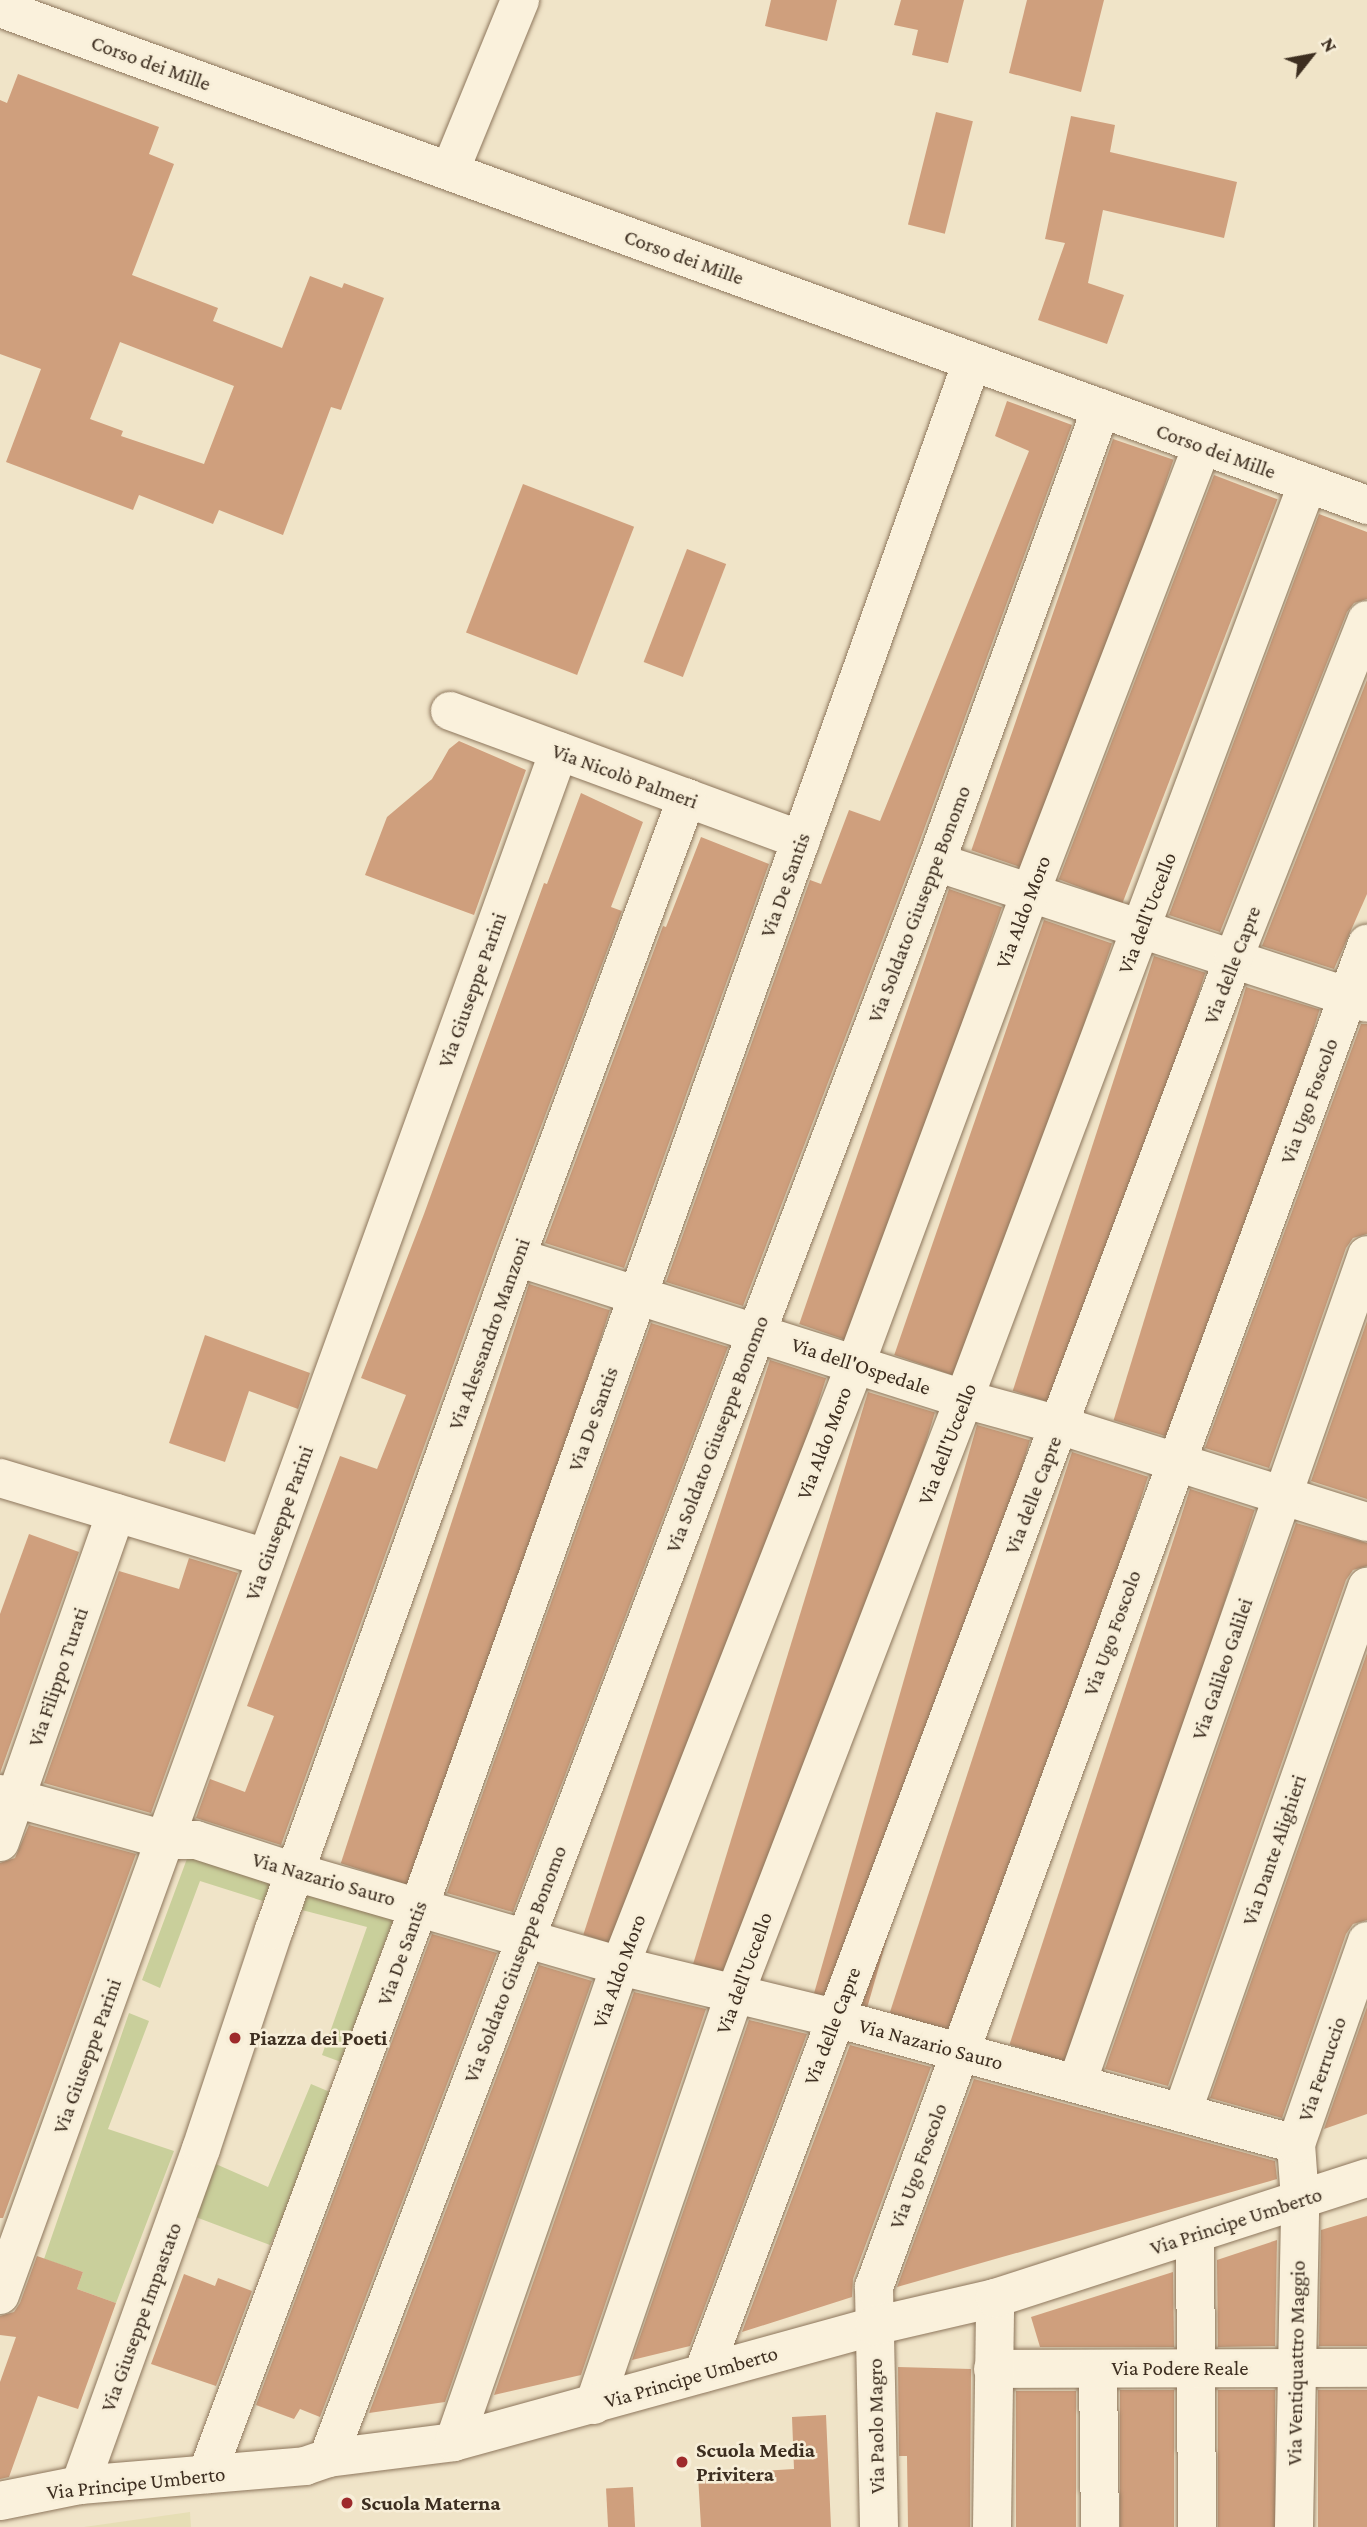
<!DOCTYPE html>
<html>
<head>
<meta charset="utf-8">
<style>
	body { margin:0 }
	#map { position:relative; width:1367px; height:2527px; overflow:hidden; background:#f0e4c8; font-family:"Crimson Pro",serif }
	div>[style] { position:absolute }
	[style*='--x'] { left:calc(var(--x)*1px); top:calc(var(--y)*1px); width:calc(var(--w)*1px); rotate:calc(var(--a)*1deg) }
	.farmland>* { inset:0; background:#e6deb5 }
	.green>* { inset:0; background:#c9cf9b }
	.building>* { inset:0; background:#cf9f7d; transform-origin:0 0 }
	.roads { filter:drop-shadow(0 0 2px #8d765c) drop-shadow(0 0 2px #8d765c) }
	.street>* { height:38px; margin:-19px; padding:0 19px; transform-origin:19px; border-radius:19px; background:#faf1dc }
	.secondary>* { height:38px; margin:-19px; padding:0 19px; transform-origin:19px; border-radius:19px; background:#faf1dc }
	.dots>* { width:19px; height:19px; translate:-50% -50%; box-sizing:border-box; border:4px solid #f7eed8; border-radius:50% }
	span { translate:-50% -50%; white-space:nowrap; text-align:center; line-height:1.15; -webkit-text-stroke:5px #f7eed8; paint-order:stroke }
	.street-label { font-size:21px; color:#3d2e20 }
	.poi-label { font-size:21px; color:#3d2e20; font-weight:700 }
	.left { translate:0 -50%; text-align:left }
	.north { position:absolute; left:1276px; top:21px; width:70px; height:70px; -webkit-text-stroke:5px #f7eed8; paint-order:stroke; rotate:59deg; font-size:19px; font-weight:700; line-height:28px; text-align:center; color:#3d2e20 }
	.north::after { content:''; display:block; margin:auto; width:24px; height:32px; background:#3d2e20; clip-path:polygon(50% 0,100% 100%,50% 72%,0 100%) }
</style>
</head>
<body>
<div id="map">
	<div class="farmland">
		<i style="clip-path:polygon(190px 2512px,191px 2527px,84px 2527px)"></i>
	</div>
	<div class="green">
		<i style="clip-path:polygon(188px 1856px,273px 1879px,266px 1902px,200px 1881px,160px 1988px,142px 1980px)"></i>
		<i style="clip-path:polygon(309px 1889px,396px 1912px,341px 2062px,322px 2055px,367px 1927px,302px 1910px)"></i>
		<i style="clip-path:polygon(129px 2013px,149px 2021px,108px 2129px,174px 2151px,116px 2303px,77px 2289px,83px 2272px,44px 2259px)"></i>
		<i style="clip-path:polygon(311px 2084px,330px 2092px,288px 2206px,270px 2245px,193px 2216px,209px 2161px,268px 2187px)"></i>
	</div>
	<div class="building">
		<i style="clip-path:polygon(771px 0,837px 0,827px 41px,765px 26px)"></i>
		<i style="clip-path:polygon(901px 0,964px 0,948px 63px,912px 55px,918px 30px,894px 25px)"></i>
		<i style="clip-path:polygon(1027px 0,1104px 0,1081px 92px,1009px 73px)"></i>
		<i style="clip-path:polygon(evenodd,18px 74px,159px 127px,149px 154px,174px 164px,132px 275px,218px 308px,213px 321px,282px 348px,310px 276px,342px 288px,344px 283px,384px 298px,341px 410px,331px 407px,283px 535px,219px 510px,213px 524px,139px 495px,133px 510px,6px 462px,41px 369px,0 354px,0 100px,7px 103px,18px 74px,120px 342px,234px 386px,204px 464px,121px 436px,123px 431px,90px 419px,120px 342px)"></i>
		<i style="left:936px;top:112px;width:38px;height:116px;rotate:14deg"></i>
		<i style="clip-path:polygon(1071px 116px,1115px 125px,1110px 152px,1237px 182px,1224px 238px,1103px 210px,1088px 283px,1124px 295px,1107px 344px,1038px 320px,1065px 243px,1045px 239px)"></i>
		<i style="clip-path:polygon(1007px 401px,1072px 425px,915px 854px,743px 1306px,666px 1282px,810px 880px,821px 884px,849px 810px,880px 821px,1029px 451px,995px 436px)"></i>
		<i style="left:1113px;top:439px;width:64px;height:435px;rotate:19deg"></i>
		<i style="left:1214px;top:475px;width:68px;height:433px;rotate:21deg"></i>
		<i style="left:523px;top:484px;width:119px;height:159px;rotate:21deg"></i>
		<i style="clip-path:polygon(1319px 514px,1367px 532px,1367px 599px,1354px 603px,1347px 612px,1220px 932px,1169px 915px)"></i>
		<i style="left:687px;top:549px;width:42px;height:121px;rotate:21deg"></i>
		<i style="clip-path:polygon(1367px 680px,1367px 894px,1334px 969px,1262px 946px)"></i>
		<i style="clip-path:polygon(459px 741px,526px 770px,474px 915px,365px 875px,387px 817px,432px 779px,449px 749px)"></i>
		<i style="clip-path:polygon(581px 793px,643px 822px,611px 907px,622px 911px,495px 1249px,281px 1845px,196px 1818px,210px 1779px,245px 1792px,274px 1716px,247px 1706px,340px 1456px,377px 1469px,406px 1395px,361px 1378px,424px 1214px,544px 883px,547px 884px)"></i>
		<i style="clip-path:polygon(701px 837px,769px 864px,624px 1268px,545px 1243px,663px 926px,666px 927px)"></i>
		<i style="left:949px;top:889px;width:56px;height:460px;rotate:19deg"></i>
		<i style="left:1044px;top:920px;width:72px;height:460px;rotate:19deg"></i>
		<i style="left:1154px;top:956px;width:54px;height:457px;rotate:18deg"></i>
		<i style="left:1246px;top:987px;width:77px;height:453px;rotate:17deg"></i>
		<i style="clip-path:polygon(1361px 1024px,1367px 1024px,1367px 1234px,1353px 1238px,1346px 1248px,1269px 1468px,1205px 1448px)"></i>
		<i style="left:529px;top:1284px;width:85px;height:609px;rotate:18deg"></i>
		<i style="clip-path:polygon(1367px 1321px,1367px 1499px,1311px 1481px)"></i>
		<i style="clip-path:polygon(651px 1323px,728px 1347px,513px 1912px,447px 1893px)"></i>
		<i style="clip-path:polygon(205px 1335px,310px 1373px,298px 1409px,249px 1391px,225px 1462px,169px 1443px)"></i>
		<i style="left:770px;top:1360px;width:59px;height:604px;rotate:18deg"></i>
		<i style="left:868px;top:1392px;width:70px;height:600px;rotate:17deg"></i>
		<i style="left:977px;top:1425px;width:55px;height:593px;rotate:16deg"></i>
		<i style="left:1072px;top:1452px;width:80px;height:590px;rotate:18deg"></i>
		<i style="left:1190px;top:1489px;width:68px;height:584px;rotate:18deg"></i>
		<i style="clip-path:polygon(1296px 1523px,1367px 1543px,1367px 1566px,1353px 1570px,1346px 1580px,1168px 2086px,1105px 2069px)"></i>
		<i style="clip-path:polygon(29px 1534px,79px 1552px,0 1773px,0 1614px)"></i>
		<i style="clip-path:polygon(189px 1558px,238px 1573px,151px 1813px,44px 1783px,119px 1571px,179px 1589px)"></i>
		<i style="clip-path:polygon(1367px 1653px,1367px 1920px,1353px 1924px,1346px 1934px,1282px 2118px,1210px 2098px)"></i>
		<i style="clip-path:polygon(29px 1825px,136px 1854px,3px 2218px,0 2218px,0 1863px,15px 1858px)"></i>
		<i style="clip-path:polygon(432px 1934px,497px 1953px,320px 2417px,300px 2409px,294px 2419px,256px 2405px)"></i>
		<i style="clip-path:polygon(539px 1965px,592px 1981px,445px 2402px,369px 2413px)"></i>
		<i style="clip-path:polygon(634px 1992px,706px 2009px,581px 2375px,494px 2395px)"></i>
		<i style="clip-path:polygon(1367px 2007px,1367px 2114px,1324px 2129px)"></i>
		<i style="clip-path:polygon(749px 2020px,807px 2034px,690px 2346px,632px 2360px)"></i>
		<i style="clip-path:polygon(850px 2045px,931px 2067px,853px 2279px,852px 2297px,742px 2332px)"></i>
		<i style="clip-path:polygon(974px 2079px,1275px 2161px,1277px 2179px,897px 2287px)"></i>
		<i style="clip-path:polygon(1367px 2216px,1367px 2346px,1319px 2346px,1321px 2230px)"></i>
		<i style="clip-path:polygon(1277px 2240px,1275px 2346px,1218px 2347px,1217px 2260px)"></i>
		<i style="clip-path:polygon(37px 2256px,83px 2272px,77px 2289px,116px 2303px,78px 2409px,38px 2396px,9px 2477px,0 2479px,0 2382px,16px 2337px,0 2335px,0 2316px,14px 2312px,20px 2303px)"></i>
		<i style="clip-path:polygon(1173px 2272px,1174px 2347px,1040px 2347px,1031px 2317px)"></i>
		<i style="clip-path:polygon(184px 2274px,215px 2286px,218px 2278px,252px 2291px,216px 2386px,151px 2364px)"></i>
		<i style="clip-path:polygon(898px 2367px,971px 2369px,970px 2527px,908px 2527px,907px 2456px,899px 2456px)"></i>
		<i style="left:1174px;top:2390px;width:137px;height:54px;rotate:90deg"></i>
		<i style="left:1218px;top:2390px;width:57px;height:137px"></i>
		<i style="left:1318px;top:2390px;width:49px;height:137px"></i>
		<i style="left:1016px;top:2391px;width:60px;height:136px"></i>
		<i style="clip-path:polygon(826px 2415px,831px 2527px,701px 2527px,698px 2475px,794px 2469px,792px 2417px)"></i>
		<i style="left:633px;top:2487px;width:40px;height:27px;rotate:87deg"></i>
	</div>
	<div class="roads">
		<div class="street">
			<i style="--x:450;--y:171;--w:185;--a:-67.7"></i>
			<i style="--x:450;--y:711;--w:374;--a:20.2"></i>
			<i style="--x:936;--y:862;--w:453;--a:18.1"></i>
			<i style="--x:516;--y:1257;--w:470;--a:17.6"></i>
			<i style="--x:964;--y:1399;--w:98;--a:15.3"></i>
			<i style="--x:1059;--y:1425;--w:323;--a:17.5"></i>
			<i style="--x:0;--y:1478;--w:278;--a:16.7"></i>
			<i style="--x:0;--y:1794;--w:172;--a:15.5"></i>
			<i style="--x:166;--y:1840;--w:30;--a:0"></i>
			<i style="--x:196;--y:1840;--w:104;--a:17.9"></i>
			<i style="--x:295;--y:1872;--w:338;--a:16.1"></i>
			<i style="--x:620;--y:1966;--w:221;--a:13.6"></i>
			<i style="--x:835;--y:2018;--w:478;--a:15.3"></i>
			<i style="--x:0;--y:1842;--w:349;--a:-70.6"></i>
			<i style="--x:1077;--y:2083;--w:877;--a:-70.7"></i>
			<i style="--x:1182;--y:2113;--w:558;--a:-70.62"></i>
			<i style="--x:1195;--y:2236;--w:291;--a:89.6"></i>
			<i style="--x:0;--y:2295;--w:1642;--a:-70.1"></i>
			<i style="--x:993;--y:2369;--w:374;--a:-0.2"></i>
			<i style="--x:1098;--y:2369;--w:158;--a:89.3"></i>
			<i style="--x:703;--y:2373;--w:1512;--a:-69.44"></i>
			<i style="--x:1234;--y:957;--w:362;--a:-68.5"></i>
			<i style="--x:594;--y:2405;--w:432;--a:-71.1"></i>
			<i style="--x:734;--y:1996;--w:640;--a:-68.93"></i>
			<i style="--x:964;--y:1399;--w:976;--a:-69.43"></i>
			<i style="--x:454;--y:2442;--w:504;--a:-70.77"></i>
			<i style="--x:620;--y:1966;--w:648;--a:-68.63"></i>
			<i style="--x:856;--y:1363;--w:500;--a:-69.65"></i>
			<i style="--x:1030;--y:894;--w:479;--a:-69"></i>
			<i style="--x:328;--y:2458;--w:1708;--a:-69.15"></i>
			<i style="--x:936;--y:862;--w:483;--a:-70"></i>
			<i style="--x:207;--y:2474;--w:605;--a:-69.5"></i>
			<i style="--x:419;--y:1907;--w:1641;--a:-70.31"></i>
			<i style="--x:80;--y:2485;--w:357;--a:-70.2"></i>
			<i style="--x:201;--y:2149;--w:231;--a:-71.6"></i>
			<i style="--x:274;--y:1930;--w:715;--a:-70.22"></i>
			<i style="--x:516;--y:1257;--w:490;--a:-69.6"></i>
			<i style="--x:879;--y:2527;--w:240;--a:-91.2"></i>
			<i style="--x:874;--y:2287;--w:1431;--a:-69.84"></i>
			<i style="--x:992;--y:2527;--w:229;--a:-89.2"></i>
			<i style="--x:1294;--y:2527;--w:327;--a:-88.9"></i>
			<i style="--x:1300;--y:2200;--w:56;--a:-94.1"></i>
			<i style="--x:1296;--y:2144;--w:215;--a:-70.7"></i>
		</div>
		<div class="secondary">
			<i style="--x:0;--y:8;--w:1455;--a:19.98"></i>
			<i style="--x:0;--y:2501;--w:82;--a:-11.3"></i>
			<i style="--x:80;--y:2485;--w:226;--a:-4.8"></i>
			<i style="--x:305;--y:2466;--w:24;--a:-19"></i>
			<i style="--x:328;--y:2458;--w:127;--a:-7.2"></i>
			<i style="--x:454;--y:2442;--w:436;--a:-15.4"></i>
			<i style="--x:874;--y:2326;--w:124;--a:-13"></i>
			<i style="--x:995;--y:2298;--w:391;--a:-17.9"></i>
		</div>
	</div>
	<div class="dots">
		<i style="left:235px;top:2038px;background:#9e2a2b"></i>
		<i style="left:682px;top:2462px;background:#9e2a2b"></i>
		<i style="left:347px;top:2503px;background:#9e2a2b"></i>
	</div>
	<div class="street-label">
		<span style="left:151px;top:63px;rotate:20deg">Corso dei Mille</span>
		<span style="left:684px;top:257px;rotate:20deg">Corso dei Mille</span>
		<span style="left:1216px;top:451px;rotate:20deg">Corso dei Mille</span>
		<span style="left:625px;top:776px;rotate:20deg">Via Nicolò Palmeri</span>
		<span style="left:785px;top:885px;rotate:-70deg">Via De Santis</span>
		<span style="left:919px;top:904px;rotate:-69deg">Via Soldato Giuseppe Bonomo</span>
		<span style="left:1023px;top:912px;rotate:-69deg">Via Aldo Moro</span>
		<span style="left:1147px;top:913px;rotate:-69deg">Via dell'Uccello</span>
		<span style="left:1232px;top:965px;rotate:-69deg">Via delle Capre</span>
		<span style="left:472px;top:990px;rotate:-70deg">Via Giuseppe Parini</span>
		<span style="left:1309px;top:1101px;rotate:-70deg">Via Ugo Foscolo</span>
		<span style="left:489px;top:1334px;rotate:-70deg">Via Alessandro Manzoni</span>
		<span style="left:861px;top:1366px;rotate:18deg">Via dell'Ospedale</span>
		<span style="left:593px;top:1419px;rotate:-70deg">Via De Santis</span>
		<span style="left:717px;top:1434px;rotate:-69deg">Via Soldato Giuseppe Bonomo</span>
		<span style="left:824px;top:1443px;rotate:-69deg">Via Aldo Moro</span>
		<span style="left:947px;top:1444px;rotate:-69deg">Via dell'Uccello</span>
		<span style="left:1033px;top:1495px;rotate:-69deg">Via delle Capre</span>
		<span style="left:279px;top:1523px;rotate:-70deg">Via Giuseppe Parini</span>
		<span style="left:1112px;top:1633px;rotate:-70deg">Via Ugo Foscolo</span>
		<span style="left:1222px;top:1669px;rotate:-71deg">Via Galileo Galilei</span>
		<span style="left:58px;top:1677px;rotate:-71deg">Via Filippo Turati</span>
		<span style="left:1274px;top:1850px;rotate:-71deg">Via Dante Alighieri</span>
		<span style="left:324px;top:1879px;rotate:16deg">Via Nazario Sauro</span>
		<span style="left:402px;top:1953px;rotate:-70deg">Via De Santis</span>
		<span style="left:515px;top:1964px;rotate:-69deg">Via Soldato Giuseppe Bonomo</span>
		<span style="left:619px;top:1971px;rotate:-70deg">Via Aldo Moro</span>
		<span style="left:744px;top:1973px;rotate:-70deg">Via dell'Uccello</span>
		<span style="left:832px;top:2026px;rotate:-69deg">Via delle Capre</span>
		<span style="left:931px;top:2044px;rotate:15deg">Via Nazario Sauro</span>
		<span style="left:87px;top:2056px;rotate:-70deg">Via Giuseppe Parini</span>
		<span style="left:1322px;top:2069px;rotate:-71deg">Via Ferruccio</span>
		<span style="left:918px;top:2166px;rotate:-70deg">Via Ugo Foscolo</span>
		<span style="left:1236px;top:2221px;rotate:-18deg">Via Principe Umberto</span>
		<span style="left:141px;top:2317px;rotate:-70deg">Via Giuseppe Impastato</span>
		<span style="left:1296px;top:2363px;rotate:-89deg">Via Ventiquattro Maggio</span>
		<span style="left:1180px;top:2368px">Via Podere Reale</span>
		<span style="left:691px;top:2377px;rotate:-16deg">Via Principe Umberto</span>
		<span style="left:876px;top:2426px;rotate:-91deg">Via Paolo Magro</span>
		<span style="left:136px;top:2483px;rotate:-6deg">Via Principe Umberto</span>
	</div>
	<div class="poi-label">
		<span class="left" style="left:249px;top:2038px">Piazza dei Poeti</span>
		<span class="left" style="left:696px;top:2462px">Scuola Media<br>Privitera</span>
		<span class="left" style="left:361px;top:2503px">Scuola Materna</span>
	</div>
	<div class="north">N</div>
</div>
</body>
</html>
